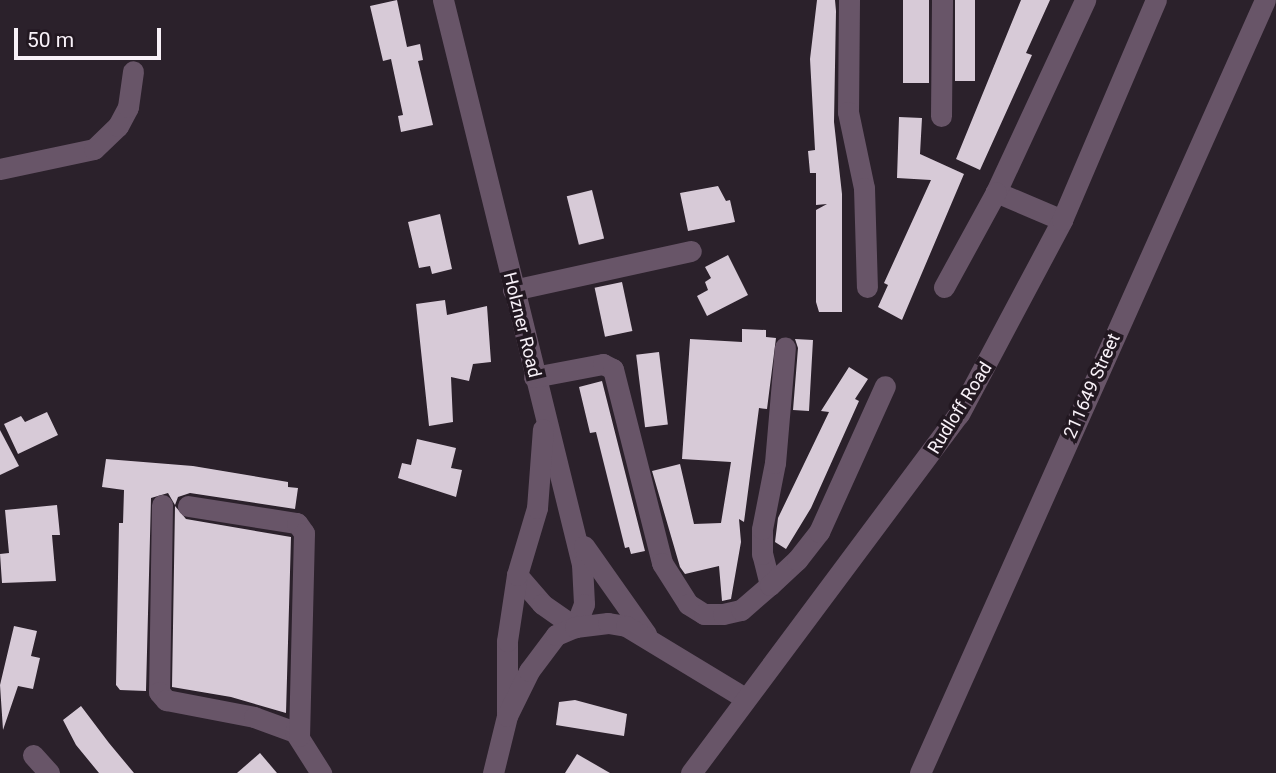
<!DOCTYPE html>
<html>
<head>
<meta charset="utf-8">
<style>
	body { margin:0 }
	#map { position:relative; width:1276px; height:773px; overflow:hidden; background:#2b212b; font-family:Roboto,sans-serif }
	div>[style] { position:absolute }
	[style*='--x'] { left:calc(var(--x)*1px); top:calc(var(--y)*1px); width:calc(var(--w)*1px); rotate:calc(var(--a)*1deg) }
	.building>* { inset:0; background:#d7cad7; transform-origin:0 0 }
	.minor>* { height:21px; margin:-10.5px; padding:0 10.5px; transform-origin:10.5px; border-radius:10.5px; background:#685568 }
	span { translate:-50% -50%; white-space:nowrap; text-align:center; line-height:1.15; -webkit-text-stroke:7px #221821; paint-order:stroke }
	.street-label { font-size:18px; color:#f8f1f8 }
	.scale { position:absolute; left:14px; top:28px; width:147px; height:32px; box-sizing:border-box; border:4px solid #f8f1f8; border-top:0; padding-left:9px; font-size:21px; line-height:24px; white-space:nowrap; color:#f8f1f8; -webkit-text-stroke:5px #221821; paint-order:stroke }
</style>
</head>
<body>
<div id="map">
	<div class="building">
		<i style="clip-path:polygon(397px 0,407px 47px,420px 44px,423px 60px,418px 61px,433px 125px,401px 132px,398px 116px,403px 115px,391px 59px,383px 61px,370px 6px)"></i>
		<i style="clip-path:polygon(817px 0,835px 0,836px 11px,834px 122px,842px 194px,842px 312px,819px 312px,816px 302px,816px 210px,827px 204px,816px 205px,816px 173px,810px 173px,808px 151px,815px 150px,810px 59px)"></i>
		<i style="left:903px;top:0;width:26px;height:83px"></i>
		<i style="left:955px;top:0;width:20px;height:81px"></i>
		<i style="clip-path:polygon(1021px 0,1050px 0,1026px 53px,1032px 55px,980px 170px,956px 159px)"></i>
		<i style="clip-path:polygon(899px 117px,922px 118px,920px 154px,964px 174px,902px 320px,878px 307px,888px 285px,884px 283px,931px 180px,897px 178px)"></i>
		<i style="clip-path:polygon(718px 186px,726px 201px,730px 200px,735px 222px,688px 231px,680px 193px)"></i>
		<i style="left:592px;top:190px;width:50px;height:26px;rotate:76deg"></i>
		<i style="clip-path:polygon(440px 214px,452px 269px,432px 274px,430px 266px,419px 268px,408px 222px)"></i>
		<i style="clip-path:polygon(728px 255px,748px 295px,707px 316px,697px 296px,708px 290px,705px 282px,711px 278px,705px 267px)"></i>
		<i style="left:622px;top:282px;width:50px;height:28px;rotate:78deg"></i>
		<i style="clip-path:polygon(445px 300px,447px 315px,487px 306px,491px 362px,473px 364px,469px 381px,451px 377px,453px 422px,429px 426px,416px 304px)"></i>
		<i style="clip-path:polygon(742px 329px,766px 330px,766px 337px,776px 338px,767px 409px,759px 408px,744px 522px,739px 519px,741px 542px,731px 599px,722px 601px,719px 566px,685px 574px,680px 567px,652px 471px,680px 464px,694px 524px,721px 523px,731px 462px,682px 459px,690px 339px,742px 342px)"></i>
		<i style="clip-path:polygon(795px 339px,813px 340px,809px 411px,793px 410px,798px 348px)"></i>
		<i style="left:659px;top:352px;width:73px;height:23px;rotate:83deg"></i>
		<i style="clip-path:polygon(849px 367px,868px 379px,855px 399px,859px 401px,811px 508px,786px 549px,775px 542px,778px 518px,829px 412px,821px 411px)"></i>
		<i style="clip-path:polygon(602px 381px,645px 551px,631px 554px,629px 547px,625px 548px,596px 432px,590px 433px,579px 387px)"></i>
		<i style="clip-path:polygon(47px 412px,58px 435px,18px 454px,4px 424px,21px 416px,25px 422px)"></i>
		<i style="clip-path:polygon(0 430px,19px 466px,0 475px)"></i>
		<i style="clip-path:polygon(417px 439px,456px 448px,451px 468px,462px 470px,456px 497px,398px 478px,402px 463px,411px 465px)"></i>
		<i style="clip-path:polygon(106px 459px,193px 466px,288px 482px,288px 487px,298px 488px,295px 509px,190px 493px,178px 497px,175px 505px,168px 493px,151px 498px,146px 691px,120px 690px,116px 685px,119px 523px,123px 523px,124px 490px,102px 487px)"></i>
		<i style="clip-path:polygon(57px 505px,60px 535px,52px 535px,56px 581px,2px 583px,0 554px,9px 553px,5px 510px)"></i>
		<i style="clip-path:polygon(175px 506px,186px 519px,291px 537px,286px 713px,231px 697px,172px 687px)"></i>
		<i style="clip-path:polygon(14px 626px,37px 631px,31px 656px,40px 658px,33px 689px,18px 686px,3px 730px,0 685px)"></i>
		<i style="clip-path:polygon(575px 700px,627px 714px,624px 736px,556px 725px,559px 702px)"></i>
		<i style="clip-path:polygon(81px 706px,109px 743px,134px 773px,99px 773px,76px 745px,63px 720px)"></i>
		<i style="clip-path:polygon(260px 753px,277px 773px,237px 773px)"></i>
		<i style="clip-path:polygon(577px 754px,610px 773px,565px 773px)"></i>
	</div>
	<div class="minor">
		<i style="--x:443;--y:0;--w:581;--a:76.16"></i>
		<i style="--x:582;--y:564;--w:40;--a:87.1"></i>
		<i style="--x:584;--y:604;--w:25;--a:111"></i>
		<i style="--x:849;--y:0;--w:112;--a:90.5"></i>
		<i style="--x:848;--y:112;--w:78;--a:78.1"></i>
		<i style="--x:864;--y:188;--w:99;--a:88.3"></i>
		<i style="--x:941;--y:116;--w:116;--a:-89.5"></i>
		<i style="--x:0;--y:169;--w:96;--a:-12"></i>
		<i style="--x:94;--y:149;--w:33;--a:-44"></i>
		<i style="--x:118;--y:126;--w:21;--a:-62"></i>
		<i style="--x:128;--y:107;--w:36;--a:-82"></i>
		<i style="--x:1062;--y:220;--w:72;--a:-157"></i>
		<i style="--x:996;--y:192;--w:212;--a:-65.1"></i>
		<i style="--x:944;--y:287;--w:108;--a:-61.3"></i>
		<i style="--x:513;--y:290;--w:182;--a:-12.4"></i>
		<i style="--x:534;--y:377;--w:70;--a:-10.7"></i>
		<i style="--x:603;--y:364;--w:11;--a:27"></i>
		<i style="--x:613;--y:369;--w:200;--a:75.8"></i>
		<i style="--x:662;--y:563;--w:49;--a:57.6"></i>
		<i style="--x:688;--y:604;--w:19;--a:32"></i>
		<i style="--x:704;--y:614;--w:19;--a:0"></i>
		<i style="--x:723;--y:614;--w:18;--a:-13"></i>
		<i style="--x:741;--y:610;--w:38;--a:-41"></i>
		<i style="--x:770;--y:585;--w:32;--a:-104"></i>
		<i style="--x:762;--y:554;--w:25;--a:-90"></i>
		<i style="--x:762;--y:529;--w:67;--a:-78.9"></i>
		<i style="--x:775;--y:463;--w:116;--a:-85.1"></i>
		<i style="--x:162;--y:505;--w:187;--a:90.9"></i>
		<i style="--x:159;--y:692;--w:11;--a:49"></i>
		<i style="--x:166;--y:700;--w:90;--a:10.9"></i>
		<i style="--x:254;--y:717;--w:44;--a:20.1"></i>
		<i style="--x:295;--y:732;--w:49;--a:57.6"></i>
		<i style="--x:188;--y:506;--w:110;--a:8.9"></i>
		<i style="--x:297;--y:523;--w:12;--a:55"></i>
		<i style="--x:304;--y:533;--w:203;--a:91.4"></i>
		<i style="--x:584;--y:546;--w:108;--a:54.8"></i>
		<i style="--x:517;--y:575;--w:38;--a:49"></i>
		<i style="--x:542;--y:604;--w:40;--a:34.9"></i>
		<i style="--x:770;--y:585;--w:37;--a:-43"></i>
		<i style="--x:797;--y:560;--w:36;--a:-52"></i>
		<i style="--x:819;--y:532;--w:160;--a:-65.7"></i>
		<i style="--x:507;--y:714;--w:73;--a:-90"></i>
		<i style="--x:507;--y:641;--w:67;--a:-81.4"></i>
		<i style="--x:517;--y:575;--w:70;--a:-73.4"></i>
		<i style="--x:537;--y:508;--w:79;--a:-85.7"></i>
		<i style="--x:33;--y:755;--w:24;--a:48"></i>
		<i style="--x:493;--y:773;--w:59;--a:-76.2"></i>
		<i style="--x:507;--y:716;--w:50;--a:-63.9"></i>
		<i style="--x:529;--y:671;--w:45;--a:-53.1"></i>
		<i style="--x:556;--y:635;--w:21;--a:-23"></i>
		<i style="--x:575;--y:627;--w:33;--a:-7"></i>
		<i style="--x:608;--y:623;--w:18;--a:9"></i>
		<i style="--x:626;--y:626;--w:139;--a:31.2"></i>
		<i style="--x:691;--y:773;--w:448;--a:-53.3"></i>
		<i style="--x:959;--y:414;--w:220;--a:-62"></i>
		<i style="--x:1062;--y:220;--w:239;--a:-66.9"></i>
		<i style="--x:920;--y:773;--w:846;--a:-65.95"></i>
	</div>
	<div class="street-label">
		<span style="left:522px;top:325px;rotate:76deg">Holzner Road</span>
		<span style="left:1092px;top:386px;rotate:-66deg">211649 Street</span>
		<span style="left:960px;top:408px;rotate:-58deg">Rudloff Road</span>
	</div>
	<div class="scale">50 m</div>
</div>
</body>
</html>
